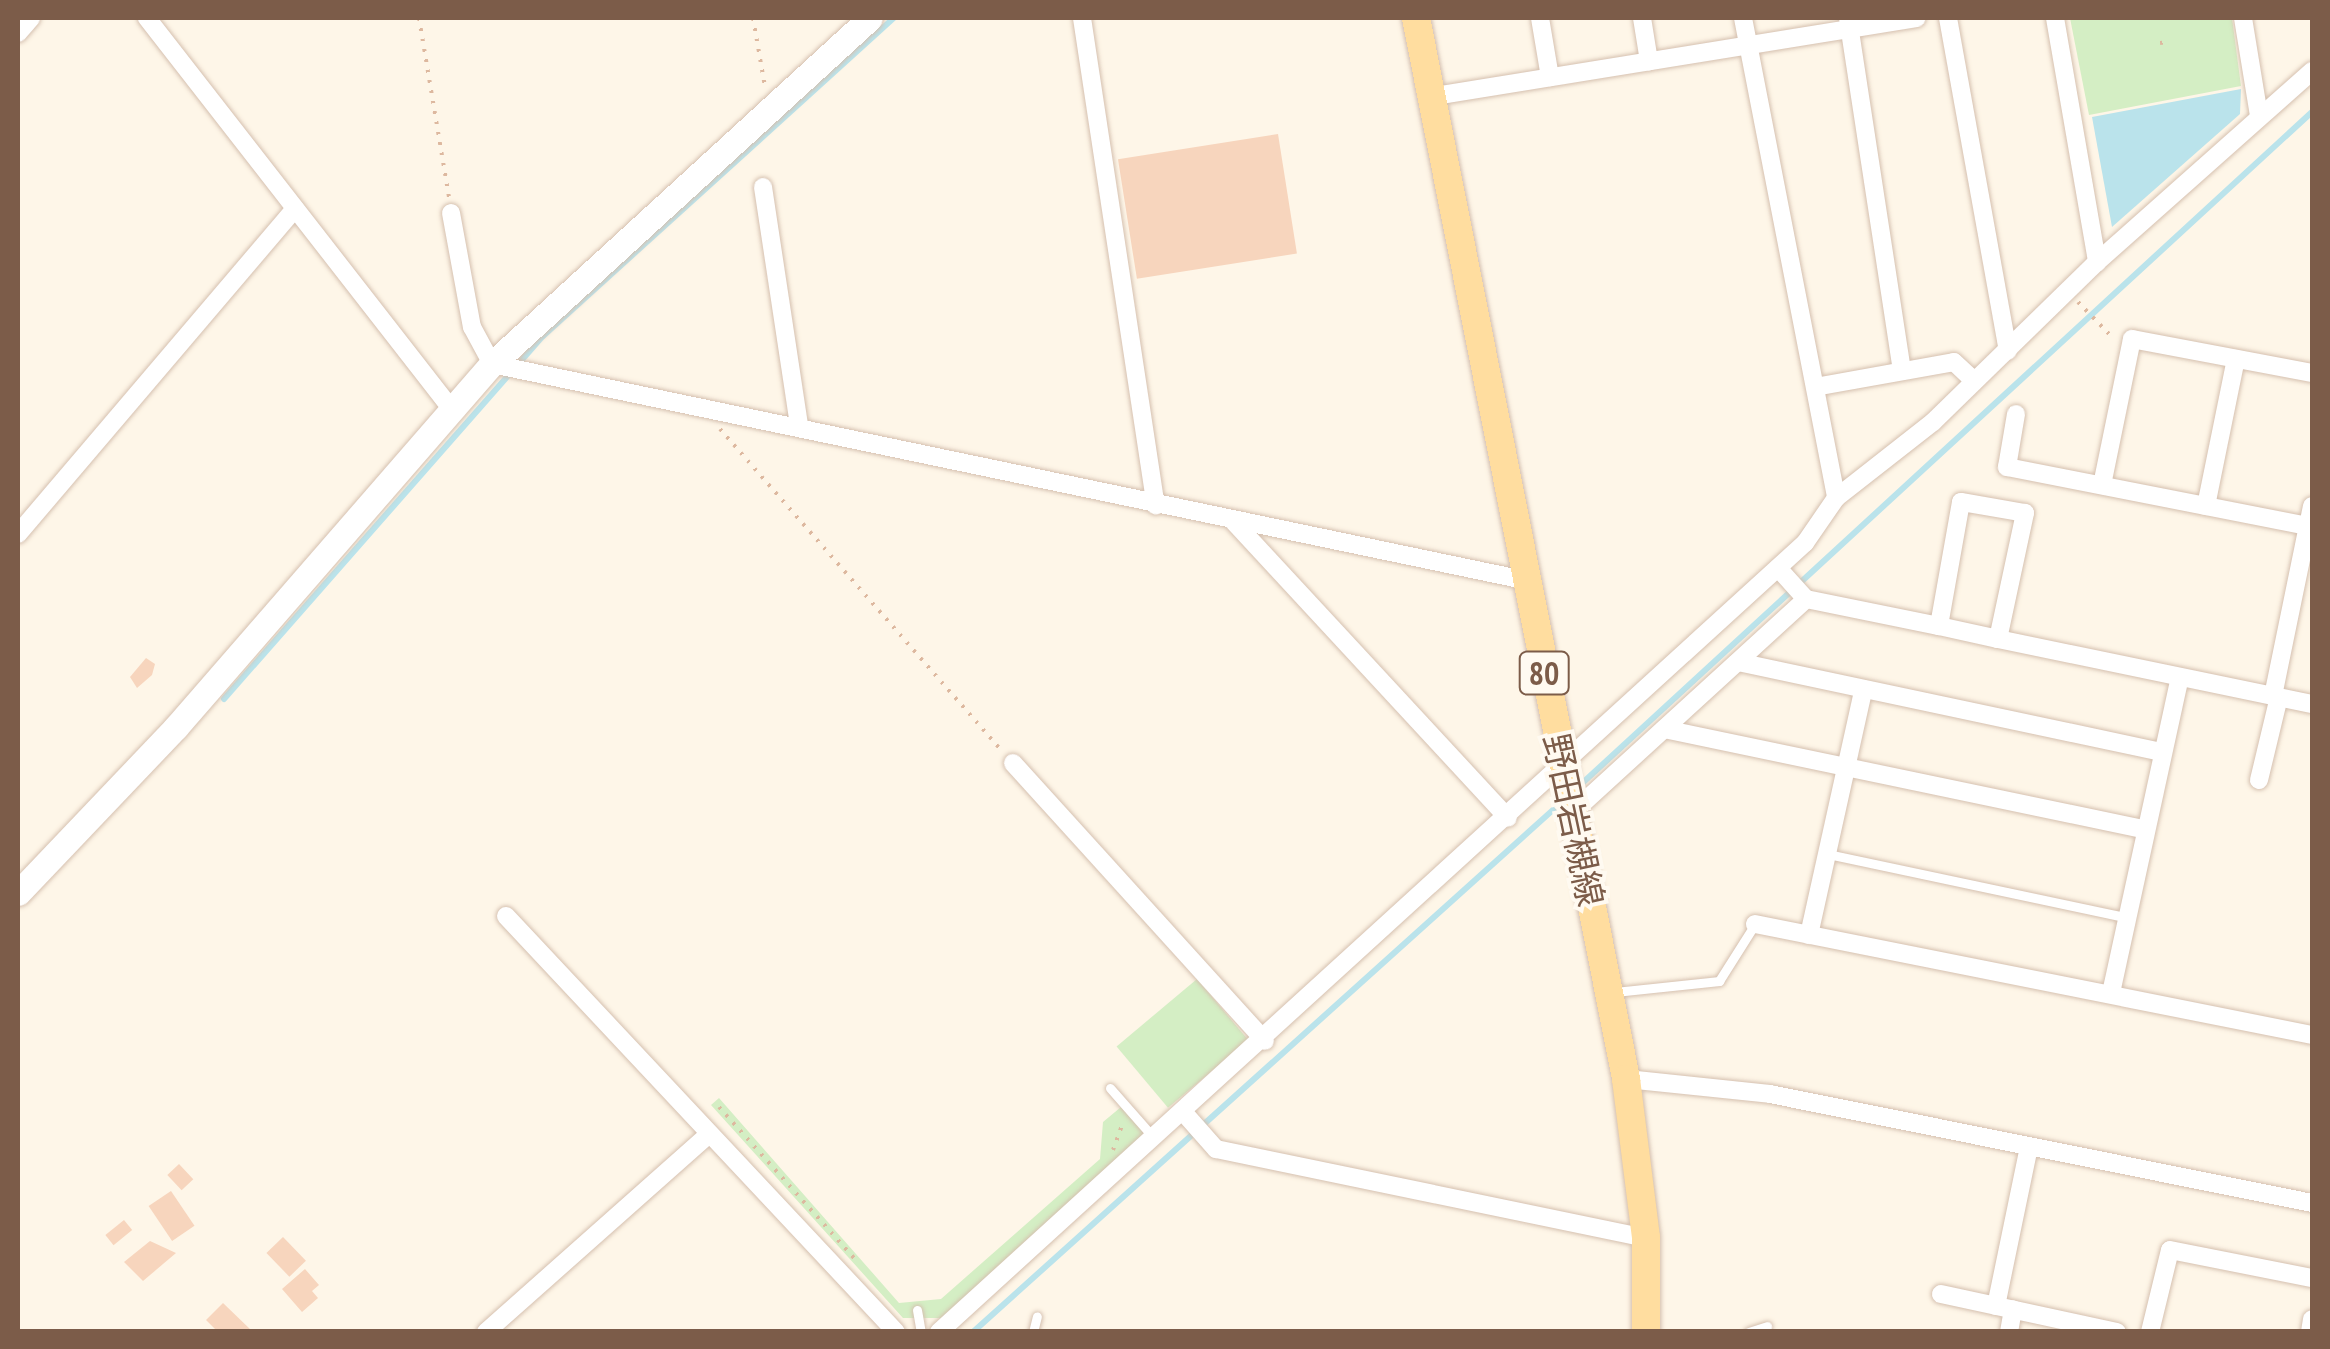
<!DOCTYPE html>
<html>
<head>
<meta charset="utf-8">
<style>
	body { margin:0 }
	#map { position:relative; width:2330px; height:1349px; overflow:hidden; background:#fef6e8; font-family:"PT Sans Narrow","Noto Sans JP",sans-serif }
	div>[style] { position:absolute }
	[style*='--x'] { left:calc(var(--x)*1px); top:calc(var(--y)*1px); width:calc(var(--w)*1px); rotate:calc(var(--a)*1deg) }
	.green>* { inset:0; background:#d4eec4; transform-origin:0 0 }
	.water>* { inset:0; background:#bae3eb }
	.stream>* { height:6px; margin:-3px; padding:0 3px; transform-origin:3px; border-radius:3px; background:#bae3eb }
	.building>* { inset:0; background:#f7d5bd; transform-origin:0 0 }
	.path>* { height:4px; margin-top:-2px; transform-origin:0; background:repeating-linear-gradient(90deg,#ddb89f 0 2.5px,transparent 0 10.5px) }
	.roads { filter:drop-shadow(0 0 2px #d5c0af) drop-shadow(0 0 2px #d5c0af) }
	.lane>* { height:9px; margin:-4.5px; padding:0 4.5px; transform-origin:4.5px; border-radius:4.5px; background:#fff }
	.street>* { height:18px; margin:-9px; padding:0 9px; transform-origin:9px; border-radius:9px; background:#fff }
	.secondary>* { height:25px; margin:-12.5px; padding:0 12.5px; transform-origin:12.5px; border-radius:12.5px; background:#fff }
	.primary>* { height:28px; margin:-14px; padding:0 14px; transform-origin:14px; border-radius:14px; background:#ffdd9f }
	span { translate:-50% -50%; white-space:nowrap; text-align:center; line-height:1.15; -webkit-text-stroke:8px #fffaf1; paint-order:stroke }
	.shield-label span { padding:2px 8px; background:#fffaf1; border:2px solid; border-radius:8px; -webkit-text-stroke-width:0 }
	.shield-label { font-size:32px; color:#7c5c49; font-weight:700 }
	.street-label { font-size:35px; color:#7c5c49 }
	.frame { position:absolute; inset:0; border:20px solid #7c5c49; pointer-events:none }
</style>
</head>
<body>
<div id="map">
	<div class="green">
		<i style="clip-path:polygon(2070px 18px,2232px 18px,2241px 86px,2089px 115px)"></i>
		<i style="left:1197px;top:979px;width:80px;height:105px;rotate:50deg"></i>
		<i style="clip-path:polygon(719px 1098px,899px 1303px,941px 1299px,1100px 1159px,1103px 1122px,1121px 1107px,1148px 1138px,947px 1318px,903px 1318px,711px 1105px)"></i>
	</div>
	<div class="water">
		<i style="clip-path:polygon(2241px 89px,2240px 114px,2112px 227px,2092px 117px)"></i>
	</div>
	<div class="stream">
		<i style="--x:224;--y:699;--w:483;--a:-48.7"></i>
		<i style="--x:543;--y:336;--w:474;--a:-42.2"></i>
		<i style="--x:1577;--y:788;--w:999;--a:-42.61"></i>
		<i style="--x:973;--y:1332;--w:795;--a:-41.99"></i>
	</div>
	<div class="building">
		<i style="left:1278px;top:134px;width:121px;height:162px;rotate:81deg"></i>
		<i style="clip-path:polygon(146px 658px,155px 664px,152px 675px,137px 688px,130px 677px)"></i>
		<i style="left:179px;top:1164px;width:21px;height:16px;rotate:47deg"></i>
		<i style="left:171px;top:1191px;width:42px;height:27px;rotate:56deg"></i>
		<i style="left:124px;top:1220px;width:13px;height:24px;rotate:51deg"></i>
		<i style="left:283px;top:1237px;width:33px;height:23px;rotate:46deg"></i>
		<i style="clip-path:polygon(150px 1241px,176px 1253px,143px 1281px,124px 1262px)"></i>
		<i style="clip-path:polygon(305px 1269px,319px 1285px,312px 1291px,318px 1298px,302px 1312px,282px 1289px)"></i>
		<i style="clip-path:polygon(223px 1303px,251px 1330px,249px 1332px,218px 1332px,206px 1320px)"></i>
	</div>
	<div class="path">
		<i style="--x:419;--y:18;--w:182;--a:80.5"></i>
		<i style="--x:753;--y:18;--w:70;--a:80.1"></i>
		<i style="--x:2160;--y:43;--w:9;--a:-6"></i>
		<i style="--x:2078;--y:302;--w:49;--a:45.8"></i>
		<i style="--x:720;--y:429;--w:425;--a:48.8"></i>
		<i style="--x:719;--y:1107;--w:203;--a:48.2"></i>
		<i style="--x:1113;--y:1150;--w:29;--a:-70"></i>
	</div>
	<div class="roads">
		<div class="lane">
			<i style="--x:1828;--y:854;--w:307;--a:12"></i>
			<i style="--x:1615;--y:992;--w:105;--a:-6"></i>
			<i style="--x:1719;--y:981;--w:67;--a:-57.7"></i>
			<i style="--x:1110;--y:1088;--w:67;--a:48.7"></i>
			<i style="--x:917;--y:1310;--w:22;--a:80"></i>
			<i style="--x:1033;--y:1332;--w:16;--a:-76"></i>
			<i style="--x:1749;--y:1332;--w:19;--a:-18"></i>
		</div>
		<div class="street">
			<i style="--x:147;--y:18;--w:494;--a:52.1"></i>
			<i style="--x:1082;--y:18;--w:493;--a:81.4"></i>
			<i style="--x:1540;--y:18;--w:60;--a:80.4"></i>
			<i style="--x:1642;--y:18;--w:44;--a:80.8"></i>
			<i style="--x:1743;--y:18;--w:489;--a:79"></i>
			<i style="--x:1848;--y:18;--w:357;--a:81.3"></i>
			<i style="--x:1948;--y:18;--w:338;--a:79.8"></i>
			<i style="--x:2055;--y:18;--w:248;--a:80.2"></i>
			<i style="--x:2243;--y:18;--w:99;--a:80.7"></i>
			<i style="--x:18;--y:33;--w:20;--a:-49"></i>
			<i style="--x:1429;--y:97;--w:494;--a:-9.2"></i>
			<i style="--x:763;--y:187;--w:242;--a:81.4"></i>
			<i style="--x:451;--y:213;--w:116;--a:79.6"></i>
			<i style="--x:472;--y:327;--w:42;--a:61.6"></i>
			<i style="--x:492;--y:364;--w:1054;--a:11.82"></i>
			<i style="--x:1815;--y:387;--w:141;--a:-10.2"></i>
			<i style="--x:1954;--y:362;--w:25;--a:43"></i>
			<i style="--x:2016;--y:414;--w:54;--a:99.6"></i>
			<i style="--x:2007;--y:467;--w:311;--a:11.1"></i>
			<i style="--x:2102;--y:485;--w:149;--a:-78.4"></i>
			<i style="--x:2132;--y:339;--w:183;--a:10.7"></i>
			<i style="--x:2206;--y:506;--w:150;--a:-78.5"></i>
			<i style="--x:1234;--y:522;--w:403;--a:47.2"></i>
			<i style="--x:18;--y:534;--w:427;--a:-49.6"></i>
			<i style="--x:1778;--y:568;--w:42;--a:47.9"></i>
			<i style="--x:1806;--y:599;--w:136;--a:11.5"></i>
			<i style="--x:1998;--y:639;--w:129;--a:-77.9"></i>
			<i style="--x:2025;--y:513;--w:65;--a:-170.2"></i>
			<i style="--x:1961;--y:502;--w:126;--a:100.1"></i>
			<i style="--x:1939;--y:626;--w:60;--a:12.4"></i>
			<i style="--x:1998;--y:639;--w:321;--a:11.7"></i>
			<i style="--x:1738;--y:662;--w:434;--a:12"></i>
			<i style="--x:2273;--y:696;--w:194;--a:-78.4"></i>
			<i style="--x:1664;--y:729;--w:492;--a:11.8"></i>
			<i style="--x:1013;--y:763;--w:375;--a:47.8"></i>
			<i style="--x:2259;--y:780;--w:85;--a:-76.5"></i>
			<i style="--x:1573;--y:812;--w:316;--a:-42.4"></i>
			<i style="--x:506;--y:916;--w:570;--a:46.85"></i>
			<i style="--x:1755;--y:924;--w:568;--a:11.27"></i>
			<i style="--x:1809;--y:935;--w:250;--a:-77.5"></i>
			<i style="--x:2111;--y:993;--w:323;--a:-77.7"></i>
			<i style="--x:1626;--y:1079;--w:145;--a:5.9"></i>
			<i style="--x:1770;--y:1094;--w:553;--a:11.37"></i>
			<i style="--x:1185;--y:1114;--w:47;--a:48.5"></i>
			<i style="--x:1216;--y:1149;--w:439;--a:11.7"></i>
			<i style="--x:1941;--y:1294;--w:180;--a:12.2"></i>
			<i style="--x:1996;--y:1306;--w:162;--a:-78.3"></i>
			<i style="--x:486;--y:1332;--w:298;--a:-41.6"></i>
			<i style="--x:939;--y:1332;--w:1172;--a:-42.34"></i>
			<i style="--x:1805;--y:543;--w:55;--a:-55.4"></i>
			<i style="--x:1836;--y:498;--w:123;--a:-38.1"></i>
			<i style="--x:1933;--y:422;--w:229;--a:-44.3"></i>
			<i style="--x:2097;--y:262;--w:288;--a:-41.6"></i>
			<i style="--x:2009;--y:1332;--w:23;--a:-80"></i>
			<i style="--x:2150;--y:1332;--w:84;--a:-76.3"></i>
			<i style="--x:2170;--y:1250;--w:145;--a:11.2"></i>
			<i style="--x:2310;--y:1332;--w:13;--a:-81"></i>
		</div>
		<div class="secondary">
			<i style="--x:18;--y:893;--w:229;--a:-46.4"></i>
			<i style="--x:176;--y:727;--w:481;--a:-49"></i>
			<i style="--x:492;--y:364;--w:512;--a:-42.47"></i>
		</div>
		<div class="primary">
			<i style="--x:1416;--y:18;--w:1082;--a:78.8"></i>
			<i style="--x:1626;--y:1079;--w:160;--a:82.8"></i>
			<i style="--x:1646;--y:1238;--w:94;--a:90"></i>
		</div>
	</div>
	<div class="shield-label">
		<span style="left:1544px;top:673px">80</span>
	</div>
	<div class="street-label">
		<span style="left:1574px;top:820px;rotate:78deg">野田岩槻線</span>
	</div>
	<div class="frame"></div>
</div>
</body>
</html>
